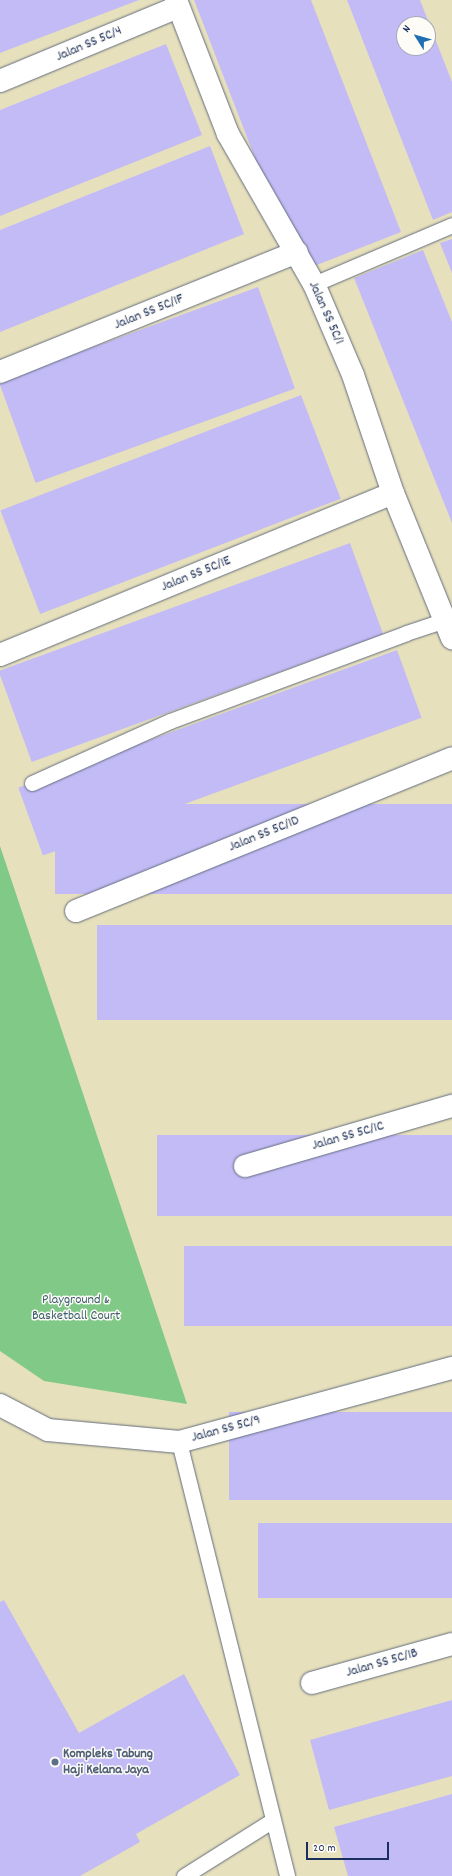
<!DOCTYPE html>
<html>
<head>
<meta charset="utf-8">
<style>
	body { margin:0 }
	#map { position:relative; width:452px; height:1876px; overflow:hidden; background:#e7e0bc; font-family:Dekko,sans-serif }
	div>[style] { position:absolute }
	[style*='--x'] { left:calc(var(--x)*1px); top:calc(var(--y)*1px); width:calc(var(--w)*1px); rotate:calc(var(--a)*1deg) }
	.green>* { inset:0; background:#80c986 }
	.building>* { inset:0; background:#c3bbf6; transform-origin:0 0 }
	.roads { filter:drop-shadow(0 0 1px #626d7f) drop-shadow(0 0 1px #626d7f) }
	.lane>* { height:15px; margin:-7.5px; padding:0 7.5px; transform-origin:7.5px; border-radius:7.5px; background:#fff }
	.street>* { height:22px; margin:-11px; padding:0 11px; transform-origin:11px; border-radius:11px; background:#fff }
	.dots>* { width:11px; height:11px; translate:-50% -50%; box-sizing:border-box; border:2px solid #fdfcf7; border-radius:50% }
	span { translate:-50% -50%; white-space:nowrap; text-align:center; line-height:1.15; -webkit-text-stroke:3px #fdfcf7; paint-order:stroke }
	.street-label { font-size:14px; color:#1b2f5e }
	.park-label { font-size:14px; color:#395d6a }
	.service-label { font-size:14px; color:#4e5e75; font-weight:700 }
	.left { translate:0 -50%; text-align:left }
	.north { position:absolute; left:396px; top:16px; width:40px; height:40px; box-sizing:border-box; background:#fdfcf7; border:1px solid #a3aaba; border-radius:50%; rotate:307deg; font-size:11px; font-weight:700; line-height:16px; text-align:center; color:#1b2f5e }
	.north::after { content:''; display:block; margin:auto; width:14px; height:18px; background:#1f6fb2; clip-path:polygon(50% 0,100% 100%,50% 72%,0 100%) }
	.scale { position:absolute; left:306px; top:1842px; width:83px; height:18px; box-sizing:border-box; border:2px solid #1b2f5e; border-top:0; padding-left:5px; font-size:12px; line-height:14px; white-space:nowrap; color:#1b2f5e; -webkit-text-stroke:3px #fdfcf7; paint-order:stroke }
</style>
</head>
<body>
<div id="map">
	<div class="green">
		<i style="clip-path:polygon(0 846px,187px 1404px,44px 1381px,0 1351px)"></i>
	</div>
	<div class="building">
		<i style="clip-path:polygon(0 0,139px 0,0 53px)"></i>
		<i style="clip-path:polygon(194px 0,311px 0,401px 232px,299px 272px)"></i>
		<i style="clip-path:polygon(evenodd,347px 0,420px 0,452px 82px,452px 212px,433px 220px,347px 0,404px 24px,428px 24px,428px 48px,404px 48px,404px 24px)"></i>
		<i style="clip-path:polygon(166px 44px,202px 135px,0 216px,0 110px)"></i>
		<i style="clip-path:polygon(210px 146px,244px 234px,0 332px,0 230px)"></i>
		<i style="clip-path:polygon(452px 239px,452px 273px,440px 243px)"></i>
		<i style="clip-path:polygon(423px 250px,452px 322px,452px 523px,354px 278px)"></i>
		<i style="left:258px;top:287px;width:108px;height:276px;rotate:70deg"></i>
		<i style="left:301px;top:395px;width:111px;height:322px;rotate:69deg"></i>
		<i style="left:350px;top:543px;width:97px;height:374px;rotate:70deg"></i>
		<i style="left:397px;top:650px;width:72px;height:403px;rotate:70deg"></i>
		<i style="left:452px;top:804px;width:90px;height:397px;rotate:90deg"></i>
		<i style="left:452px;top:925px;width:95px;height:355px;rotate:90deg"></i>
		<i style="left:452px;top:1135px;width:81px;height:295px;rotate:90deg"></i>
		<i style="left:452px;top:1246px;width:80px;height:268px;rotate:90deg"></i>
		<i style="left:452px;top:1412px;width:88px;height:223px;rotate:90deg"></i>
		<i style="left:452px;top:1523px;width:75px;height:194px;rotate:90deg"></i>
		<i style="clip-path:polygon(4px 1600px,79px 1733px,184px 1674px,240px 1775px,136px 1834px,140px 1842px,80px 1876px,0 1876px,0 1602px)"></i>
		<i style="clip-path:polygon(452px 1700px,452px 1776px,329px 1810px,310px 1740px)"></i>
		<i style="clip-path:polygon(452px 1794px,452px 1876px,348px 1876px,334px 1827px)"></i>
	</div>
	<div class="roads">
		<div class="lane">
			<i style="--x:314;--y:284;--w:150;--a:-23.1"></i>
			<i style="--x:32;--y:783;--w:151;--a:-24.2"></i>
			<i style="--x:170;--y:721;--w:252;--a:-20.4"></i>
			<i style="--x:406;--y:633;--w:41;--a:-18.4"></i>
			<i style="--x:179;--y:1442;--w:447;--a:76"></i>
			<i style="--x:184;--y:1876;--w:105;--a:-32.2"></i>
		</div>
		<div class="street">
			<i style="--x:176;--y:0;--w:144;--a:68.8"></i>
			<i style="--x:228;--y:134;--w:173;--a:60.2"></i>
			<i style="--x:314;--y:284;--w:99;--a:66.8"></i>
			<i style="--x:353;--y:375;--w:125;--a:71.3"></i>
			<i style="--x:393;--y:493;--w:157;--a:67.9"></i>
			<i style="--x:0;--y:81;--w:193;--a:-22.6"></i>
			<i style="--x:0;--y:372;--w:320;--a:-22"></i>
			<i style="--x:0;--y:655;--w:425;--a:-22.4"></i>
			<i style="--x:76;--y:911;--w:406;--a:-22.1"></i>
			<i style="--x:245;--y:1166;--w:216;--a:-16.2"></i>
			<i style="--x:0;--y:1405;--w:54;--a:27.5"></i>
			<i style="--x:48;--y:1430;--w:132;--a:5.2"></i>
			<i style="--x:179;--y:1442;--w:283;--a:-15.2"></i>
			<i style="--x:312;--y:1683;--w:145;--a:-15.6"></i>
		</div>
	</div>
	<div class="dots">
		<i style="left:55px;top:1762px;background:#5c6f8a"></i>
	</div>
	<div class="street-label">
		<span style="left:89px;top:44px;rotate:-23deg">Jalan SS 5C/4</span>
		<span style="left:149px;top:312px;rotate:-22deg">Jalan SS 5C/1F</span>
		<span style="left:326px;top:313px;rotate:66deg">Jalan SS 5C/1</span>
		<span style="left:196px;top:574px;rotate:-22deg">Jalan SS 5C/1E</span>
		<span style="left:264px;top:834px;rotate:-22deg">Jalan SS 5C/1D</span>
		<span style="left:348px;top:1136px;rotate:-16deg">Jalan SS 5C/1C</span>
		<span style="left:226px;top:1429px;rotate:-15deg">Jalan SS 5C/9</span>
		<span style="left:382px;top:1663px;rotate:-16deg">Jalan SS 5C/1B</span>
	</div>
	<div class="park-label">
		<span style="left:76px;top:1308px">Playground &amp;<br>Basketball Court</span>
	</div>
	<div class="service-label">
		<span class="left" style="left:63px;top:1762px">Kompleks Tabung<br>Haji Kelana Jaya</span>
	</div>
	<div class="north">N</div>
	<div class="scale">20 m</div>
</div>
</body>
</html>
